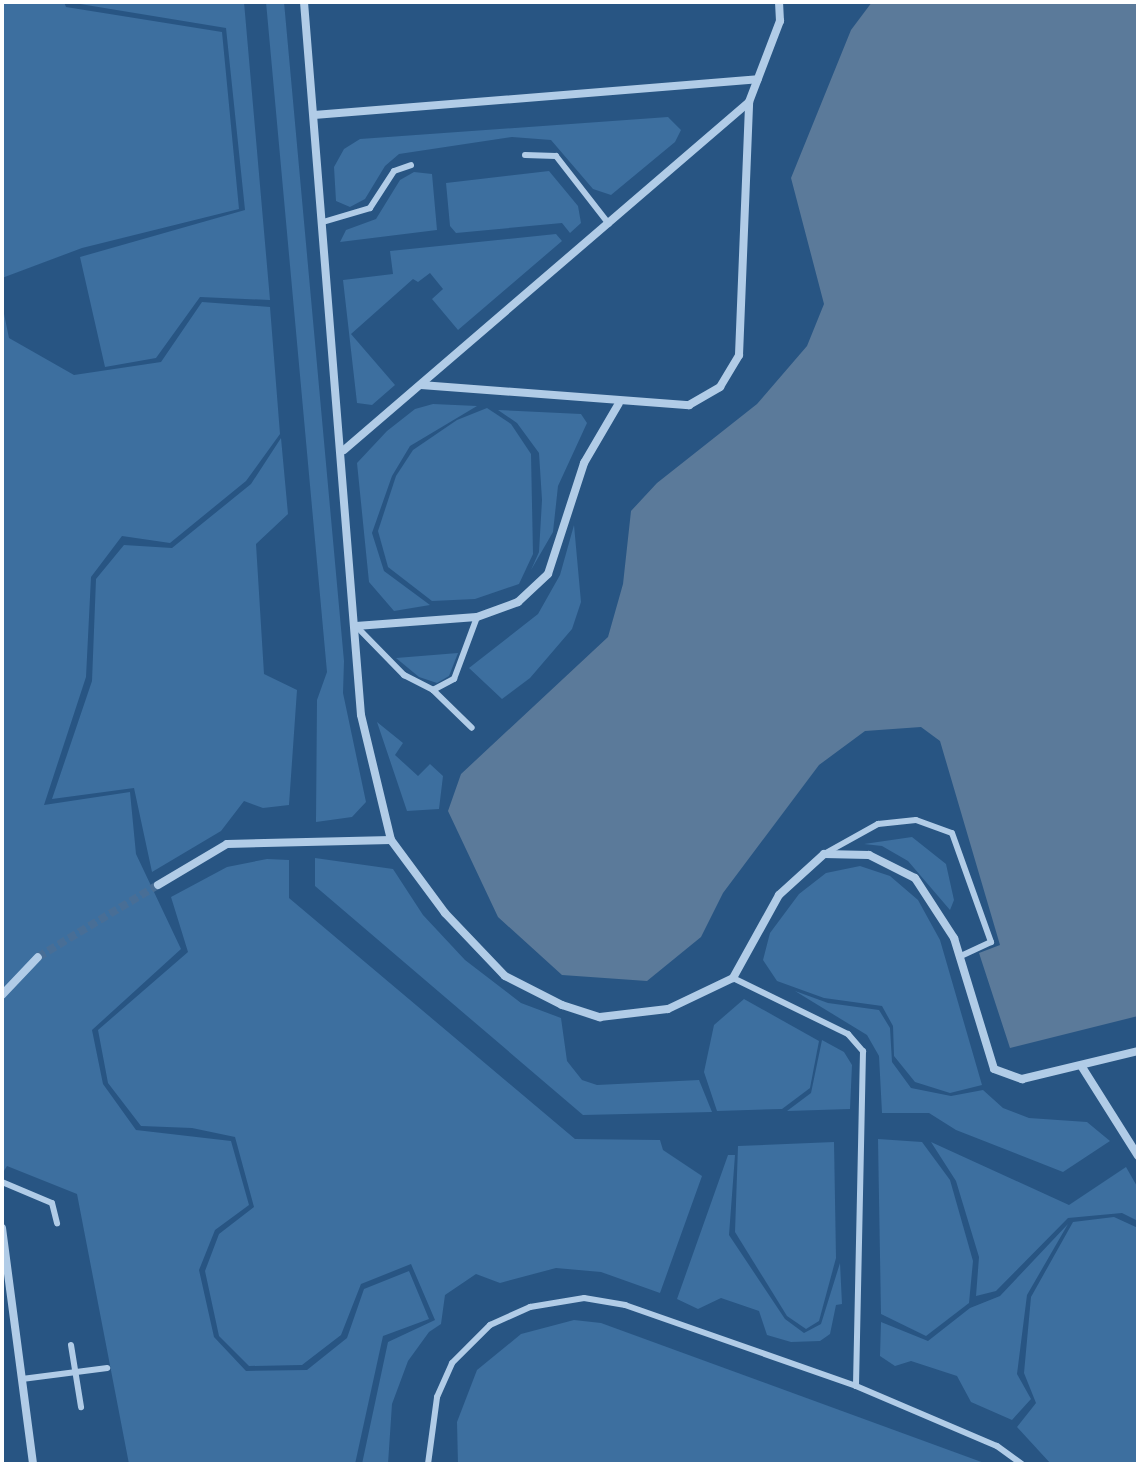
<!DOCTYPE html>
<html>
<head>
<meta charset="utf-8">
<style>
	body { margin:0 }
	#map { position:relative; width:1140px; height:1466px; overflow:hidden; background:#285583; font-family:"PT Sans Narrow",sans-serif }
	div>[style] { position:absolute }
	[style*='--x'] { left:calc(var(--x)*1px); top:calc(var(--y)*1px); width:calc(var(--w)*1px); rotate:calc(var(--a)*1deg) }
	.green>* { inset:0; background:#3d6f9f }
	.water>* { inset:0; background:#5b7a9a }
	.minor-tunnel>* { height:8px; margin-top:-4px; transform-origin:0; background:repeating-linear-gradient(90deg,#486e96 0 8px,transparent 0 12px) }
	.service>* { height:6px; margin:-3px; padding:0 3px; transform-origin:3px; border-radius:3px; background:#b1cce7 }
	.minor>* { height:8px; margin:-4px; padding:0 4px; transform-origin:4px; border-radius:4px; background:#b1cce7 }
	span { translate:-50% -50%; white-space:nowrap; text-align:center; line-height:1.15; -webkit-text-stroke:6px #285583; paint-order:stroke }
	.frame { position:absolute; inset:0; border:4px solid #fff; pointer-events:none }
</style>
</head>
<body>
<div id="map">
	<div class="green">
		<i style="clip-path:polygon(2px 2px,64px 2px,66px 7px,222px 32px,239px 209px,82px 248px,2px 278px)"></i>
		<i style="clip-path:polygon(68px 2px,244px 2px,270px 300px,200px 297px,156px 358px,105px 367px,80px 257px,245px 210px,226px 28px)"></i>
		<i style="clip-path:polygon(266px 2px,284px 2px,344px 661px,343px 693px,366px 802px,352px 817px,316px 822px,317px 700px,327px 672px)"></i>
		<i style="clip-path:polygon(668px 117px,681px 130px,675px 142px,611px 195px,593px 189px,551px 140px,512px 137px,399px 154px,385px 166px,365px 199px,350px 207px,336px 201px,334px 167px,344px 149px,360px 139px)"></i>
		<i style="clip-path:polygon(549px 171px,578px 206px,581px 223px,570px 233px,562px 223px,456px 233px,450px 226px,446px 183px)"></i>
		<i style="clip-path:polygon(414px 172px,432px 174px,437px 230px,340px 242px,346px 230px,376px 219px,400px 180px)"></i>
		<i style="clip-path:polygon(556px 234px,562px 241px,458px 330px,432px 299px,443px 289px,430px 273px,418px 282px,413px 279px,351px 334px,395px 385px,372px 405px,357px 403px,343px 280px,393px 274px,390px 251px)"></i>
		<i style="clip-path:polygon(202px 302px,270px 307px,280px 434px,246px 481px,170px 543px,122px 536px,91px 577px,86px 677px,44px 805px,130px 792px,136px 854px,181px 949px,92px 1030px,103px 1084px,136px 1130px,231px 1141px,249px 1205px,215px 1230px,199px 1270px,214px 1337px,246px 1371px,307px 1370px,347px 1338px,364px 1289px,409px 1271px,429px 1319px,383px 1336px,355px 1464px,129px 1464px,77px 1194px,7px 1166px,2px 1174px,2px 304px,9px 338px,74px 375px,161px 362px)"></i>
		<i style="clip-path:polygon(433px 404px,477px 406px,410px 446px,392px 476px,372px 533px,384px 571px,430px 605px,394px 611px,369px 582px,357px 463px,387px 431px,415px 409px)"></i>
		<i style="clip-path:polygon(487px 408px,511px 424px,531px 454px,533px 554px,519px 584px,475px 599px,432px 601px,388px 567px,378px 531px,396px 476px,413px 450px,457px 420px)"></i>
		<i style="clip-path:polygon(498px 410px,581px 414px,587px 423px,558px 486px,553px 532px,531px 570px,539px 552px,542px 500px,539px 453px,517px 423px)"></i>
		<i style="clip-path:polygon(281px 438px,288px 514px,256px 544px,264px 674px,297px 690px,289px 805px,263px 808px,244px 801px,221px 831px,152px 872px,134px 788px,52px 799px,92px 681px,96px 579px,124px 545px,172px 548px,251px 484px)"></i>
		<i style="clip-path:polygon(574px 525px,581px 602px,572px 629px,530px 678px,502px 699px,469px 668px,538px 614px,560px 575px)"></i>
		<i style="clip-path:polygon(458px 653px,449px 676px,437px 683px,419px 677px,396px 658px)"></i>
		<i style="clip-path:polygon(377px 722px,403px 743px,395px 755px,418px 776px,430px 764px,443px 776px,439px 809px,407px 811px)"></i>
		<i style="clip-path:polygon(912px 837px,946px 864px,954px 900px,950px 910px,908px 861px,882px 846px,864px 844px)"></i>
		<i style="clip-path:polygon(315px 858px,393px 869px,423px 915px,465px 960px,521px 1003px,561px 1018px,567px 1061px,582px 1080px,597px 1085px,699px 1080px,712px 1112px,583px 1115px,315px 886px)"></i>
		<i style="clip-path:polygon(267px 859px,289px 860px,289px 898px,575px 1139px,660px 1140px,663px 1150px,702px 1176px,660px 1293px,601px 1272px,556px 1268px,500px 1283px,476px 1274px,445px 1295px,441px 1324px,429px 1332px,408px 1361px,392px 1404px,388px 1464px,362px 1464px,388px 1342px,435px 1320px,411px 1264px,361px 1284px,341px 1335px,302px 1365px,249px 1366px,219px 1336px,205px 1271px,219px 1234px,254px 1207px,235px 1137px,192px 1128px,141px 1126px,108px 1083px,98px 1030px,188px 952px,171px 897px,227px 867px)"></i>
		<i style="clip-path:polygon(860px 866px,890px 876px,918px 900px,940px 940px,982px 1085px,950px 1093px,915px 1082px,894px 1056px,893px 1026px,882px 1006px,824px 998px,777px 981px,763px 960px,770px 933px,799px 894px,826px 873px)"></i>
		<i style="clip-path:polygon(795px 991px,828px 1003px,879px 1010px,890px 1028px,892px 1062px,911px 1088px,951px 1096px,983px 1090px,1003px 1108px,1029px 1118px,1087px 1122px,1110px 1141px,1063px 1172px,956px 1130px,929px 1113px,882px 1113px,879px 1056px,867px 1035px)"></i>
		<i style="clip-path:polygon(744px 999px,819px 1041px,810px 1088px,782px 1109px,717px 1111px,704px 1072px,714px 1025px)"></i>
		<i style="clip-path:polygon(822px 1040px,844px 1052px,852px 1065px,850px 1109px,787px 1111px,811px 1093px)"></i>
		<i style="clip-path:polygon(878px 1139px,922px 1142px,950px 1180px,973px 1261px,969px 1303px,926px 1336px,881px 1314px)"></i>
		<i style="clip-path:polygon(834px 1142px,836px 1258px,819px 1321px,806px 1329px,787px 1316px,735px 1232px,738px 1146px)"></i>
		<i style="clip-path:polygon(931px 1142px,1069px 1205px,1126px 1167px,1138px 1188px,1138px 1221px,1122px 1213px,1068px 1218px,996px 1291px,976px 1296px,979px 1257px,956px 1181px)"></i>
		<i style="clip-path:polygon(728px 1155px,735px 1155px,729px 1235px,785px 1319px,804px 1333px,821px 1324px,840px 1263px,842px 1304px,836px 1305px,830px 1334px,820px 1341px,791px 1342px,767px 1335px,759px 1311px,721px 1298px,698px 1309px,677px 1299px)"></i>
		<i style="clip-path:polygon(1114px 1217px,1138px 1228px,1138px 1464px,1051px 1464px,1017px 1427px,1036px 1403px,1024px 1373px,1031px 1297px,1073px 1222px)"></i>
		<i style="clip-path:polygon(1068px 1224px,1027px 1295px,1017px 1374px,1031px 1399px,1012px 1420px,971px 1402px,957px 1376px,911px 1361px,895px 1366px,880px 1356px,881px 1322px,928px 1341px,970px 1308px,1000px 1296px)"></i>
		<i style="clip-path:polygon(574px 1320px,601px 1323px,987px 1464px,458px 1464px,457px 1422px,477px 1370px,521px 1334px)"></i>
	</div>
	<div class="water">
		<i style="clip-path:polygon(872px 2px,1138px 2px,1138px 1016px,1010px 1048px,979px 953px,1000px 945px,940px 741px,921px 727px,865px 731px,819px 765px,723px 893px,701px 937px,647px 981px,562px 975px,498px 917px,448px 811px,461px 774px,608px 637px,623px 584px,631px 511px,657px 483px,757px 404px,807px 346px,824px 304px,791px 178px,851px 30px)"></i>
	</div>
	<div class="minor-tunnel">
		<i style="--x:38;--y:957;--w:140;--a:-31"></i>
	</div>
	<div class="service">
		<i style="--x:525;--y:155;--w:31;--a:2"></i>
		<i style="--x:556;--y:156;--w:86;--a:52.1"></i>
		<i style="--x:323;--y:222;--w:49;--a:-16.6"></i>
		<i style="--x:370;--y:208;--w:44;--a:-57"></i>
		<i style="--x:394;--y:171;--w:18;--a:-19"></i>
		<i style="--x:356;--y:626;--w:69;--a:45.6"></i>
		<i style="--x:404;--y:675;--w:33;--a:27"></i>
		<i style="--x:433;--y:690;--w:24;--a:-28"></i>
		<i style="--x:454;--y:679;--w:66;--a:-69.6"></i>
		<i style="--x:433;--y:690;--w:54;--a:44.3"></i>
		<i style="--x:824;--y:854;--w:62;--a:-29.1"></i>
		<i style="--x:878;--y:824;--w:38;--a:-6"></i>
		<i style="--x:916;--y:820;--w:38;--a:20"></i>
		<i style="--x:952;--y:833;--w:116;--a:70.3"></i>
		<i style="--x:991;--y:942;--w:35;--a:155"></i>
		<i style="--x:733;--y:978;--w:128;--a:26"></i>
		<i style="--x:848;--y:1034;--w:23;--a:49"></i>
		<i style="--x:863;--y:1051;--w:335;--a:91.2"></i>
		<i style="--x:2;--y:1182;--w:54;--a:22.8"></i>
		<i style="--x:52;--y:1203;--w:21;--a:76"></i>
		<i style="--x:71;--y:1345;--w:63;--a:80.8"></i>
		<i style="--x:22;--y:1379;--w:86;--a:-7.4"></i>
		<i style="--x:428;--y:1464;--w:68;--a:-82.3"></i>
		<i style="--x:437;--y:1397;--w:37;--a:-66"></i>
		<i style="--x:452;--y:1363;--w:54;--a:-45"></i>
		<i style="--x:490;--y:1325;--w:44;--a:-24.2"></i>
		<i style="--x:530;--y:1307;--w:55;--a:-9.5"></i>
		<i style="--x:584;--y:1298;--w:42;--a:9.7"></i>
		<i style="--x:625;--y:1305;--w:245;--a:19.3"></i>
		<i style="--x:856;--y:1386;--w:153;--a:23.1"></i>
		<i style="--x:997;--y:1446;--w:31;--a:36"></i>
	</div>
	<div class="minor">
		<i style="--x:304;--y:2;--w:715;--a:85.43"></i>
		<i style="--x:361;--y:715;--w:129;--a:76.5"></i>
		<i style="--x:391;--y:840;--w:91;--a:53.5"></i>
		<i style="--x:445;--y:913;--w:87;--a:46.4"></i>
		<i style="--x:505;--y:976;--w:64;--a:27"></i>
		<i style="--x:562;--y:1005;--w:40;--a:18"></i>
		<i style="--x:600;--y:1017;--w:68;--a:-6.7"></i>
		<i style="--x:668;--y:1009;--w:72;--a:-25.5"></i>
		<i style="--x:733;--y:978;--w:95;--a:-61"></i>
		<i style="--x:779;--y:895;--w:61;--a:-42.3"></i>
		<i style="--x:824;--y:854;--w:45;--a:1.3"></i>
		<i style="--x:869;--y:855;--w:51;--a:26.6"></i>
		<i style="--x:915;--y:878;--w:72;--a:57"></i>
		<i style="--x:954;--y:938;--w:137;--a:73"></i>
		<i style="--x:994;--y:1069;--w:30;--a:20"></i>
		<i style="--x:1022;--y:1079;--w:119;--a:-13.6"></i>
		<i style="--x:314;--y:115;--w:445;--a:-4.6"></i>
		<i style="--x:421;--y:385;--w:269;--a:4.3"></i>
		<i style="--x:689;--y:405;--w:36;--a:-30"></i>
		<i style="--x:720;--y:387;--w:37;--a:-59"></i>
		<i style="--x:739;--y:355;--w:253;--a:-87.7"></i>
		<i style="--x:749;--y:102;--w:87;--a:-69.1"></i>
		<i style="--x:780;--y:21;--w:19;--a:-93"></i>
		<i style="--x:344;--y:450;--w:534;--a:-40.67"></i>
		<i style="--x:356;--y:626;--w:121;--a:-4.3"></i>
		<i style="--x:477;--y:617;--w:44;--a:-20.1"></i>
		<i style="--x:518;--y:602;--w:41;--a:-43"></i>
		<i style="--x:548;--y:574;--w:117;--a:-72"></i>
		<i style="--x:584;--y:463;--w:69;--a:-59.7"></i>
		<i style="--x:158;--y:885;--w:80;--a:-30.7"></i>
		<i style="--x:227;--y:844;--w:164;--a:-1.4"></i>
		<i style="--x:2;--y:995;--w:52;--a:-46.5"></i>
		<i style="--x:1082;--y:1067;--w:105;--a:57.8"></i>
		<i style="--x:2;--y:1228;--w:238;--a:82.5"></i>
	</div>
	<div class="frame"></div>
</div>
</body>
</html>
